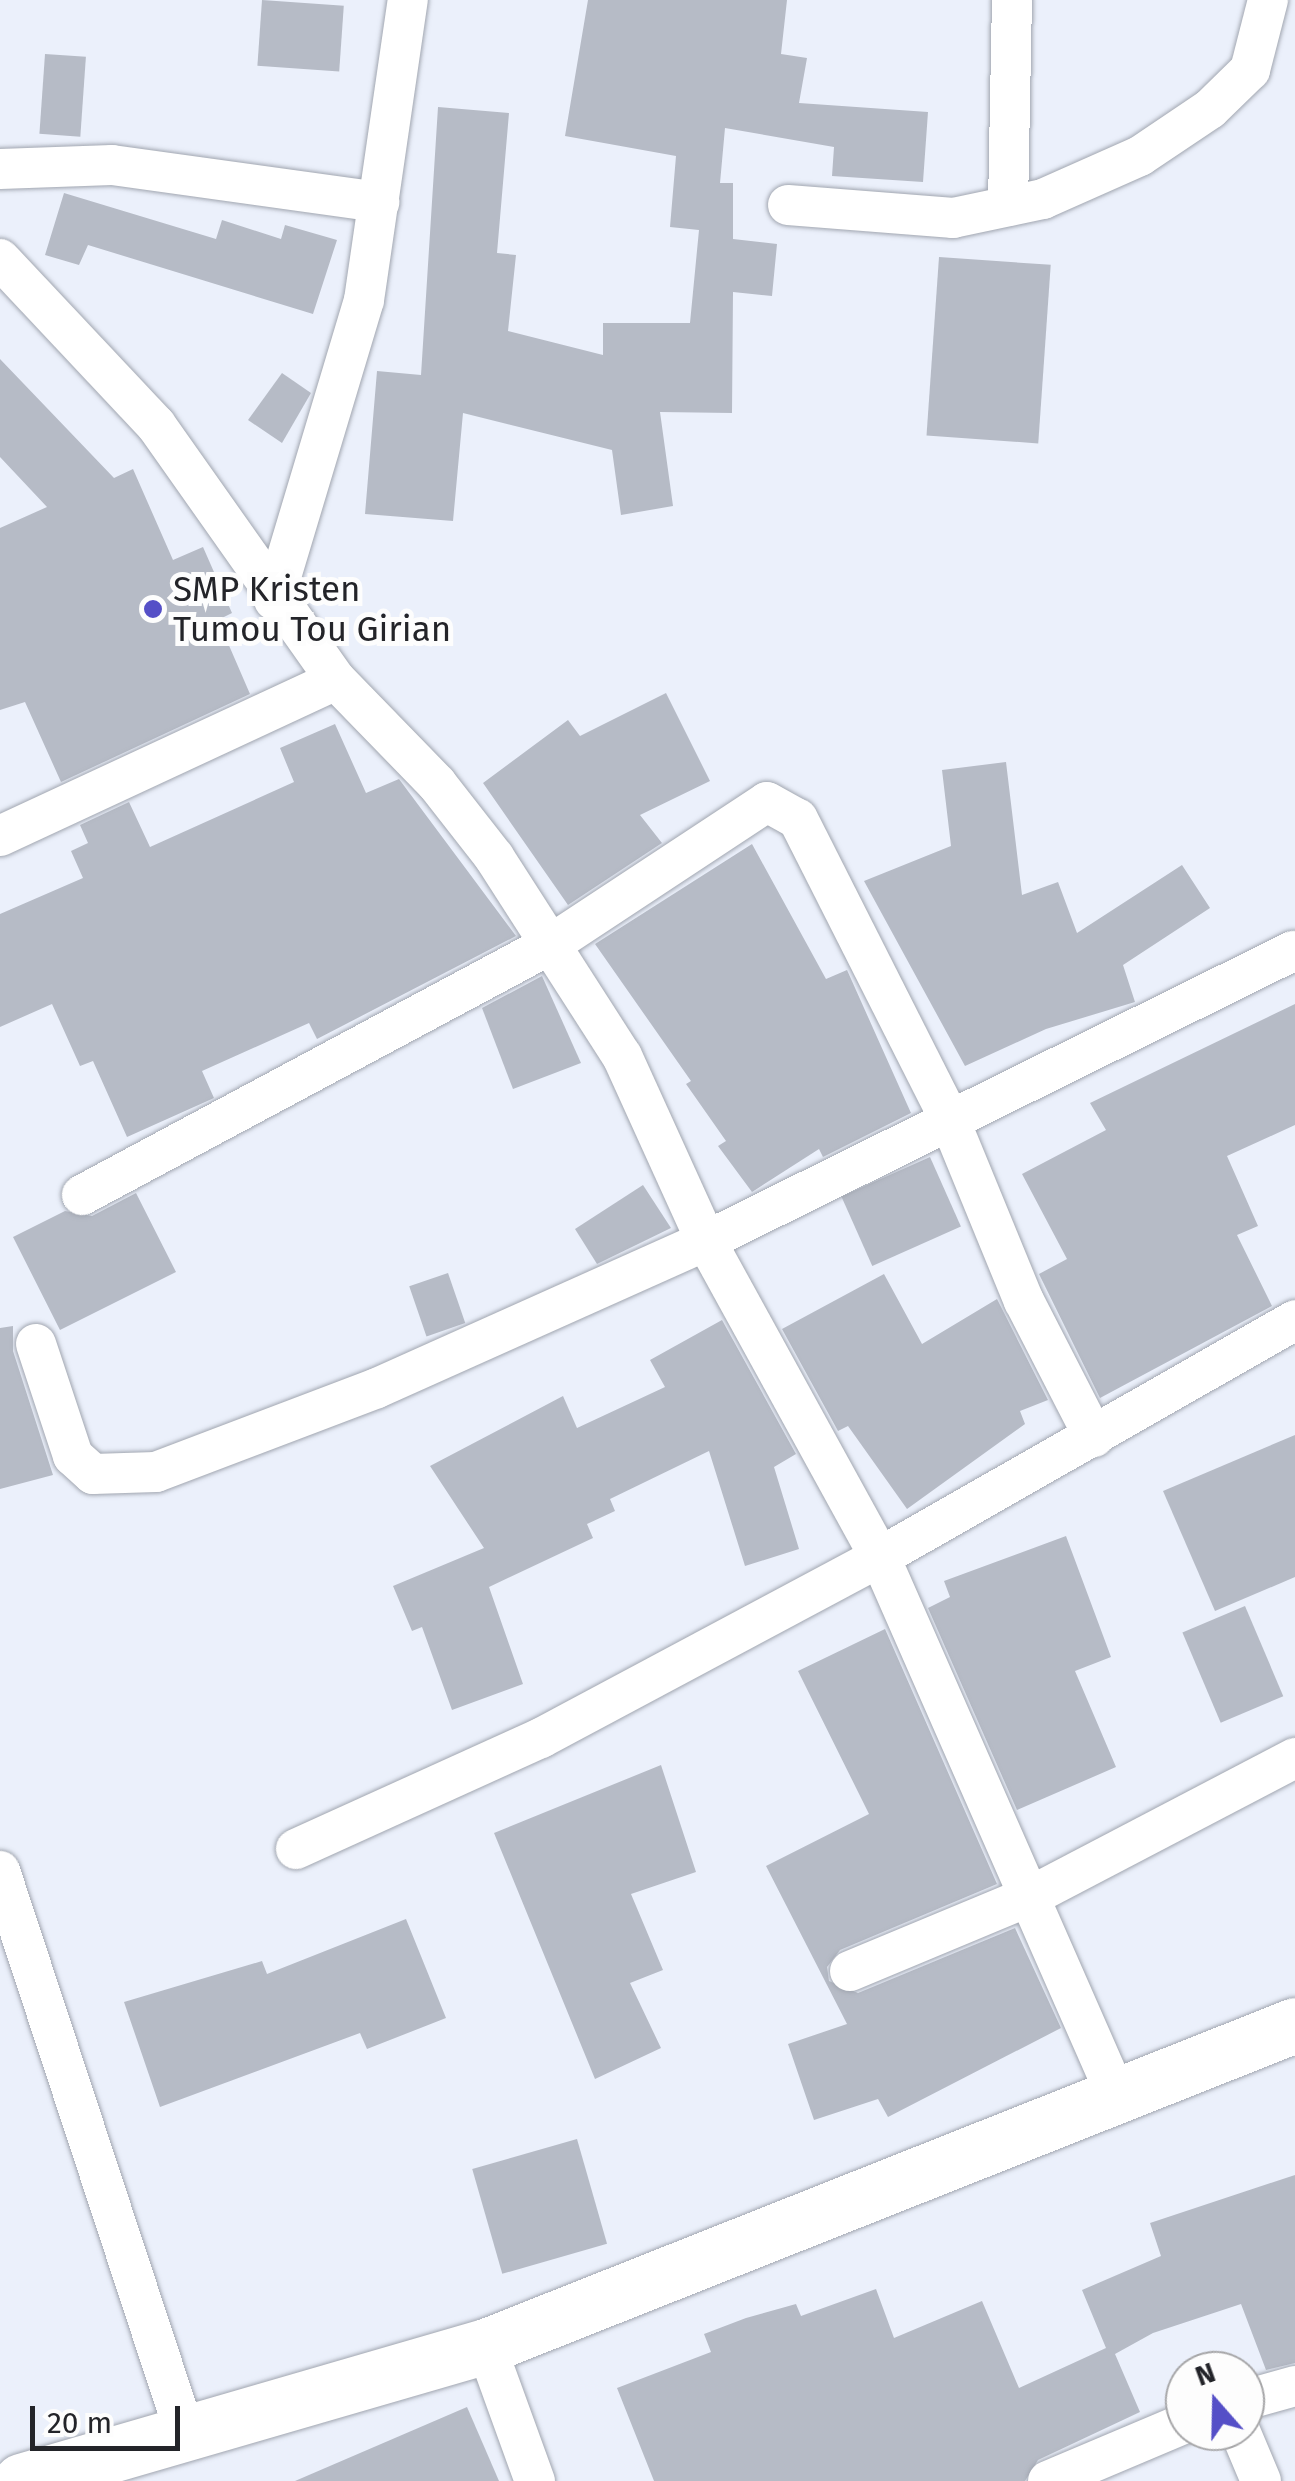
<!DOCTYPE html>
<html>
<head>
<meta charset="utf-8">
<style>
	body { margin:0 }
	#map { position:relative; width:1295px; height:2481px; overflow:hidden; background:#ebf0fb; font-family:"Fira Sans",sans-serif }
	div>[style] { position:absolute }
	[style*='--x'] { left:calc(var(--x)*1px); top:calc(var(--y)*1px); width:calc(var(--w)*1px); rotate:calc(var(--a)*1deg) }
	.building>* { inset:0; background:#b6bbc6; transform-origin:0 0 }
	.roads { filter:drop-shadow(0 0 2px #a1a6b0) drop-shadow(0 0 2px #a1a6b0) }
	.street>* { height:40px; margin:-20px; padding:0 20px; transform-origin:20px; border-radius:20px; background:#fff }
	.secondary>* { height:55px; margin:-27.5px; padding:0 27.5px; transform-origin:27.5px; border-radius:27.5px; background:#fff }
	.dots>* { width:28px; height:28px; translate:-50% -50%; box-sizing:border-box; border:5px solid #fdfdfd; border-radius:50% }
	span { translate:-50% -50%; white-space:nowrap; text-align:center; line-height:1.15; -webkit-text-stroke:10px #fdfdfd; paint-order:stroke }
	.poi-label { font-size:35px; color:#232429 }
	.left { translate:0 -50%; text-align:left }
	.north { position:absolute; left:1165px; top:2351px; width:100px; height:100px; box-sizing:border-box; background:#fdfdfd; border:2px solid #a6a6a8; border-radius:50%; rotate:340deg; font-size:28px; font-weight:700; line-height:40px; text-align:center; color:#232429 }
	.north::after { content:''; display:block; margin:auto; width:35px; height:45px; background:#554fc7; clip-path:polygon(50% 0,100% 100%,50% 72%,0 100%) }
	.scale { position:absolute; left:30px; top:2406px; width:150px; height:45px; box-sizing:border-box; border:5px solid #232429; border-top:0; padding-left:12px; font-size:30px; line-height:35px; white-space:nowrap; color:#232429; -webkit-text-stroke:8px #fdfdfd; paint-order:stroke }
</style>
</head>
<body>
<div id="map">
	<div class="building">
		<i style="left:262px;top:0;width:82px;height:66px;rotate:4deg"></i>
		<i style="clip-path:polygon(588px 0,787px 0,781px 54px,807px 58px,799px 103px,928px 112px,923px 182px,832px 176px,834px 147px,725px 128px,720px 183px,733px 183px,733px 239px,777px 244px,772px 296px,733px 292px,732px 413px,660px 412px,673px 506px,621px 515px,612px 450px,463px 413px,453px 521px,365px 514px,377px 371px,421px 375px,438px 107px,509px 113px,497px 253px,516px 255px,508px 331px,603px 355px,603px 323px,690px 323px,699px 230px,670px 227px,676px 156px,565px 136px)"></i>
		<i style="left:45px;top:54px;width:41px;height:80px;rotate:4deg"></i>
		<i style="clip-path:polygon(64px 193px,216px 239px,222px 220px,281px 239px,285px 225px,337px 240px,313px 314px,88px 245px,79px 265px,45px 255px)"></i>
		<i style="left:939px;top:257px;width:112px;height:179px;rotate:4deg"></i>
		<i style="clip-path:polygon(0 359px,114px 478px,133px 469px,173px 560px,203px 547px,232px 613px,218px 620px,250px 694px,61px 782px,25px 702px,0 710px,0 528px,47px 507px,0 457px)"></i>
		<i style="clip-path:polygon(282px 373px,311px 393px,282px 443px,248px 420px)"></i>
		<i style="clip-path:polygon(666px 693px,710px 781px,640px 815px,662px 843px,568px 905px,483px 783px,568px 720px,580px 736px)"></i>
		<i style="clip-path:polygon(335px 724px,366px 793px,399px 779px,516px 936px,317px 1039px,309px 1023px,202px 1071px,214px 1098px,127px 1137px,93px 1061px,80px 1066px,52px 1004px,0 1027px,0 914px,83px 878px,71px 851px,88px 843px,80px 825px,129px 802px,150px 847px,294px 782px,280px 748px)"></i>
		<i style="clip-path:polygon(1006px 762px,1022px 895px,1058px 882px,1077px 933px,1182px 865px,1210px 908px,1123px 965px,1135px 1002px,1046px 1029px,965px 1066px,864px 881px,951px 846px,942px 770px)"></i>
		<i style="clip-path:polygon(752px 844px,826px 979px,847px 970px,911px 1113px,823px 1157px,819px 1149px,752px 1192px,718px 1146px,726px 1141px,686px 1084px,691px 1081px,595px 944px)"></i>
		<i style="clip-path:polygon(542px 976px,581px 1063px,513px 1089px,482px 1008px)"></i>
		<i style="clip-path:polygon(1295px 1004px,1295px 1125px,1227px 1156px,1258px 1226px,1237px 1235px,1272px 1306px,1100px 1398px,1039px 1274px,1067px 1259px,1022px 1174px,1106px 1130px,1090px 1103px)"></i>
		<i style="left:930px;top:1157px;width:76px;height:97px;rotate:66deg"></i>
		<i style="clip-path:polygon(643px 1185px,671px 1228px,597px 1264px,575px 1229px)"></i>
		<i style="clip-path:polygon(136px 1193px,176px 1272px,60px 1330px,13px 1237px,65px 1211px,92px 1216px)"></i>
		<i style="left:448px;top:1273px;width:53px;height:41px;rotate:71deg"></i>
		<i style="clip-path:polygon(884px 1274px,922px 1344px,997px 1299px,1048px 1400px,1020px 1411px,1025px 1424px,907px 1509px,848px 1426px,838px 1431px,782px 1329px)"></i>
		<i style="clip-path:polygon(722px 1320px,796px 1454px,774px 1467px,799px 1549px,745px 1566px,709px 1451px,610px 1499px,615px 1511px,587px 1524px,593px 1538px,489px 1587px,523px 1684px,452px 1710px,422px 1627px,412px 1631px,393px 1586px,484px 1548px,430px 1466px,563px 1396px,577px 1428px,665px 1387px,650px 1360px)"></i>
		<i style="clip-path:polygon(13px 1326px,13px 1351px,53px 1475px,0 1489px,0 1328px)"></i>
		<i style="clip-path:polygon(1295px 1435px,1295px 1577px,1215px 1611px,1163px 1491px)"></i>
		<i style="clip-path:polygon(1066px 1536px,1111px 1657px,1075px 1671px,1116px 1767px,1017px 1810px,928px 1608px,950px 1597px,944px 1581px)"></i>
		<i style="left:1245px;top:1606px;width:98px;height:68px;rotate:67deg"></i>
		<i style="clip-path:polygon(885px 1629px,997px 1884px,840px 1950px,827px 1967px,829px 1981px,858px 1993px,1015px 1928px,1061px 2028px,888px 2117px,878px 2099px,814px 2120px,788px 2044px,847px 2024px,766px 1866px,869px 1814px,798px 1671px)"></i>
		<i style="clip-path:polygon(661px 1765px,696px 1872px,631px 1894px,663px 1970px,630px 1983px,661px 2048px,595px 2079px,494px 1833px)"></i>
		<i style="clip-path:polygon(406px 1919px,446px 2018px,367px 2049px,360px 2033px,160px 2107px,124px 2002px,262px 1961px,267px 1974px)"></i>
		<i style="left:577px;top:2139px;width:109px;height:109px;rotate:74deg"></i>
		<i style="clip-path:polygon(1295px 2175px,1295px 2363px,1266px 2370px,1241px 2304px,1153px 2333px,1115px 2354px,1140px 2412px,1038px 2460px,1025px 2481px,654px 2481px,617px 2388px,711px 2352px,704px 2334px,746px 2318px,796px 2304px,801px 2316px,876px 2289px,894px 2338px,982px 2301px,1019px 2388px,1106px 2348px,1082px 2290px,1161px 2256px,1150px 2223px)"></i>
		<i style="clip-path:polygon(467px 2407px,499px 2481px,295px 2481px)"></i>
	</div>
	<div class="roads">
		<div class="street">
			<i style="--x:0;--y:169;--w:112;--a:-2"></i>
			<i style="--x:112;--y:165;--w:270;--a:7.9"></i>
			<i style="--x:788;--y:205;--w:166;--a:4.5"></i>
			<i style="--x:953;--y:218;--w:92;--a:-11.9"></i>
			<i style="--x:1043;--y:199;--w:106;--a:-23.9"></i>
			<i style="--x:1140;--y:156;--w:84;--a:-33.9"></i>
			<i style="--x:1210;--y:109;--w:56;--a:-44.3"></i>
			<i style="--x:1250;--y:70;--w:72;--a:-75.6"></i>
			<i style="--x:1008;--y:206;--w:206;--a:-88.9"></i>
			<i style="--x:0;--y:259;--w:228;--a:46.8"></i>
			<i style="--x:156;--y:425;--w:312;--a:54.8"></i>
			<i style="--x:336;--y:680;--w:145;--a:45.8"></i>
			<i style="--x:437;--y:784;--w:93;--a:52"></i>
			<i style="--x:494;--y:857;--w:237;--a:57.3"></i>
			<i style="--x:622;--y:1056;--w:203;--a:65.6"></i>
			<i style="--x:706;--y:1241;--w:361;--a:61.2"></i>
			<i style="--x:880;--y:1557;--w:590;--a:66.3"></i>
			<i style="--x:274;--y:600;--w:313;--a:-73.3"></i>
			<i style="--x:364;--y:300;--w:303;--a:-81.7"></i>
			<i style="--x:0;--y:836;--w:370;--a:-24.9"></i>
			<i style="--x:82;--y:1195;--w:534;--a:-28.15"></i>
			<i style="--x:553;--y:943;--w:256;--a:-33.4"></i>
			<i style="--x:767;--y:802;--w:35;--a:29"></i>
			<i style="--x:798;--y:819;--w:333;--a:63.2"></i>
			<i style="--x:948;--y:1116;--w:200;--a:67.7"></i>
			<i style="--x:1024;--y:1301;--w:153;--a:62.8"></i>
			<i style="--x:36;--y:1344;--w:118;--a:71.7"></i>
			<i style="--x:73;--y:1456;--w:27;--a:42"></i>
			<i style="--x:93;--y:1474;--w:63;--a:-1.8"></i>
			<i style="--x:156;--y:1472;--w:236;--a:-20.8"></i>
			<i style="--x:377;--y:1388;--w:360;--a:-24.1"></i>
			<i style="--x:706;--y:1241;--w:655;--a:-26.29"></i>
			<i style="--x:296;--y:1849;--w:269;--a:-24.4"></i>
			<i style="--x:541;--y:1738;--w:384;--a:-28.1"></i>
			<i style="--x:880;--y:1557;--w:478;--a:-29.7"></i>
			<i style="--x:0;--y:1871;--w:592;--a:71.78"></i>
			<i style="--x:850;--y:1971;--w:198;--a:-22.6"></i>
			<i style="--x:1033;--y:1895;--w:296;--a:-27.6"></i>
			<i style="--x:486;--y:2346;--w:144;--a:70.1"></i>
			<i style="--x:1245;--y:2400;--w:52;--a:-15.6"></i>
			<i style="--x:1240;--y:2431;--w:54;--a:67.2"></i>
			<i style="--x:1048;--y:2481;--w:149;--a:-22.9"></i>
		</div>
		<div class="secondary">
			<i style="--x:21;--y:2481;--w:484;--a:-16.2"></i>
			<i style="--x:486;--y:2346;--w:870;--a:-21.64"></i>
		</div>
	</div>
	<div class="dots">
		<i style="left:153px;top:609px;background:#554fc7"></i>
	</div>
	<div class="poi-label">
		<span class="left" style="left:173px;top:609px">SMP Kristen<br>Tumou Tou Girian</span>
	</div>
	<div class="north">N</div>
	<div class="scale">20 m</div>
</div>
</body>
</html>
